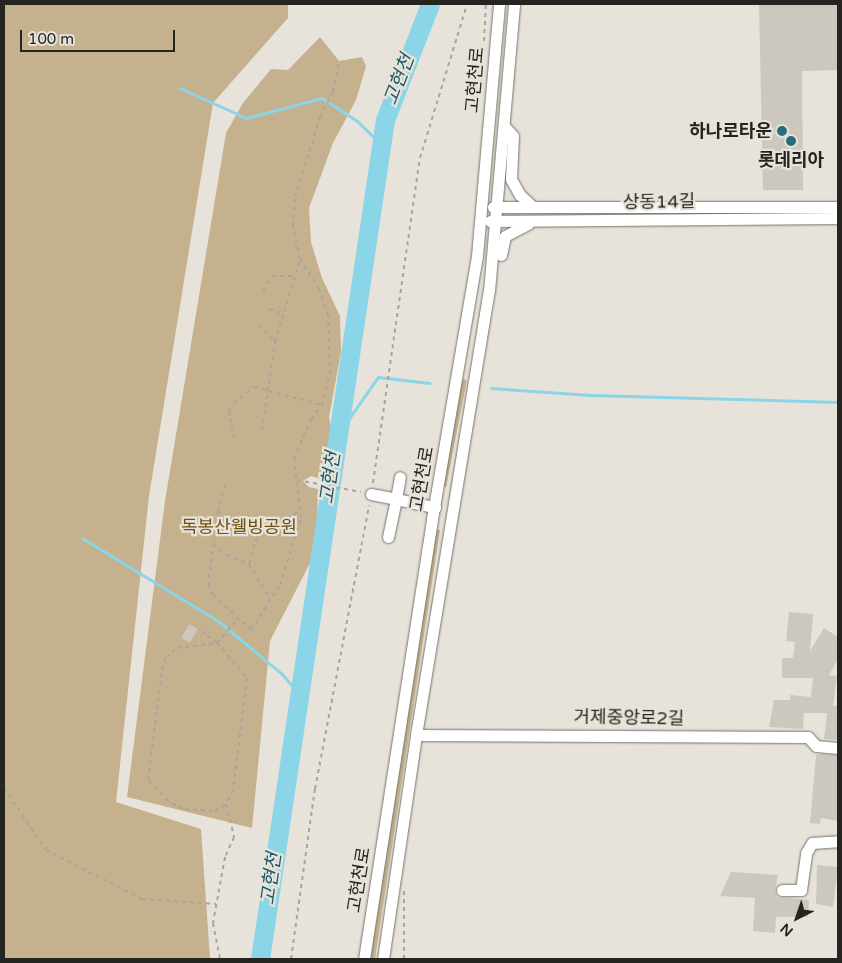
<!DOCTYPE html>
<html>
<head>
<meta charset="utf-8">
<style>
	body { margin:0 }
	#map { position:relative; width:842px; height:963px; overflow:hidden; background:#e8e3da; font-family:"Varela Round","Noto Sans KR",sans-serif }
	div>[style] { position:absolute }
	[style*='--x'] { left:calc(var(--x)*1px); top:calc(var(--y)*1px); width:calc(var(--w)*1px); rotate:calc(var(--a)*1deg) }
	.green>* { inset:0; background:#c5b18d; transform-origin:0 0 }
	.stream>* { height:3px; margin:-1.5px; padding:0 1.5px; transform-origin:1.5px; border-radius:1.5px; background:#8ad5e7 }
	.river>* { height:19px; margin:-9.5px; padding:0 9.5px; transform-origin:9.5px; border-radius:9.5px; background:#8ad5e7 }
	.building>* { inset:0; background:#ccc7bf; transform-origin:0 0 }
	.path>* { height:2px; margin-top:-1px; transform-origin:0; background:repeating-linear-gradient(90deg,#a9a59d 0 4px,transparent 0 8px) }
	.roads { filter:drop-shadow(0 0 1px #76726a) drop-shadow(0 0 1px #76726a) }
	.minor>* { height:11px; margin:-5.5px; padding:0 5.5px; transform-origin:5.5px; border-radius:5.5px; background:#fff }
	.dots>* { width:14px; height:14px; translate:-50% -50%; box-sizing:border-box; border:2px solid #e8e3da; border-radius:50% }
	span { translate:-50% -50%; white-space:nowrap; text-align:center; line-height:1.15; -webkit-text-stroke:4.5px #e8e3da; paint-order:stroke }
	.street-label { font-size:18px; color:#252420 }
	.poi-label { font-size:18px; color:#252420; font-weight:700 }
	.right { translate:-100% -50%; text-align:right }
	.park-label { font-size:18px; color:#6e520f }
	.water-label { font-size:19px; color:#1a5966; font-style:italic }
	.frame { position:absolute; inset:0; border:5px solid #252420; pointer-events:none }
	.north { position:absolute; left:772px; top:893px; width:50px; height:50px; -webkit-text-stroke:4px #e8e3da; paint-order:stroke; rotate:221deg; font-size:14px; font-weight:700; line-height:20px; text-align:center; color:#252420 }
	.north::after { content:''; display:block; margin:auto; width:18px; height:22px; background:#252420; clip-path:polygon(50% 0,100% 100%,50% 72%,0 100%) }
	.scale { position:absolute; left:20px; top:30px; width:155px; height:22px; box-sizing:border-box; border:2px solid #252420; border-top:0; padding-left:6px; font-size:15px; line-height:18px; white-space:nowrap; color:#252420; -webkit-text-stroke:4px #e8e3da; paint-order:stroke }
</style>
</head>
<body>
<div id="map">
	<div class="green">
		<i style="clip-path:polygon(4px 4px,288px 4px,288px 18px,213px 103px,149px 496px,116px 802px,201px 829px,210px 959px,4px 959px)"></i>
		<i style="clip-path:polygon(320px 37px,339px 61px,362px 57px,366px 66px,356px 100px,333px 143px,309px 208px,311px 242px,322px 278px,340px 316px,341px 352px,329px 417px,332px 432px,321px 479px,311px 476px,303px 481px,309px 487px,318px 489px,317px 530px,310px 563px,270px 641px,252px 828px,127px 797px,165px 501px,226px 133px,243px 103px,271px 69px,288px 70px)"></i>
		<i style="left:462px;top:379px;width:5px;height:109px;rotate:11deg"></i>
		<i style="clip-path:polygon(436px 529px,440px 530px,375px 959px,370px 959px)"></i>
	</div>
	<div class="stream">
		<i style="--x:180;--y:88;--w:72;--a:24.4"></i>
		<i style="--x:246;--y:118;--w:79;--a:-14.7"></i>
		<i style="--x:322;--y:98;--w:42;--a:33.3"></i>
		<i style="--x:357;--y:121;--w:33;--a:44"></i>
		<i style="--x:491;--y:388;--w:99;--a:4"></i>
		<i style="--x:590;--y:395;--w:248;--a:1.6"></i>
		<i style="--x:336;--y:437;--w:73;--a:-55"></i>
		<i style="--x:378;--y:377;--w:52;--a:6.6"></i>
		<i style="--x:82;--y:538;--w:159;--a:31.4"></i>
		<i style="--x:218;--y:621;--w:83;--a:39.6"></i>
		<i style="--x:282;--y:674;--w:25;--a:50"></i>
	</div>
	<div class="river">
		<i style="--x:260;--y:959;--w:848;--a:-81.53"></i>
		<i style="--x:385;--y:120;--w:124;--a:-68.8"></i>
	</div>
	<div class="building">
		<i style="clip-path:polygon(759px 4px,838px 4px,838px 70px,802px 71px,803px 190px,763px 190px)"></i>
		<i style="clip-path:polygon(789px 612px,813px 614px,810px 651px,824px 628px,838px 637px,838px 659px,829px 675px,837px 676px,833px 706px,838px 706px,838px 740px,824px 739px,827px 713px,804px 713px,803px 729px,769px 727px,774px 700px,790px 700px,790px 695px,811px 697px,813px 678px,782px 678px,782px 658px,793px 658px,795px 642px,786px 641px)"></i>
		<i style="left:189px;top:624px;width:10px;height:16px;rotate:29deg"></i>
		<i style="clip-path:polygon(822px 754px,838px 755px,838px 821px,821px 818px,820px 824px,810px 823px,816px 755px)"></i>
		<i style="clip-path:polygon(817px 865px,838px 867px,833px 907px,816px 904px)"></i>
		<i style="clip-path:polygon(731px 872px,778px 875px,775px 890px,777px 897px,809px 900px,808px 917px,776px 917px,775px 933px,753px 931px,755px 898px,720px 896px)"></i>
	</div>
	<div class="path">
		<i style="--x:484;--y:41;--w:37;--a:-87"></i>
		<i style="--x:263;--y:291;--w:17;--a:-59"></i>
		<i style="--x:272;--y:276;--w:22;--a:0"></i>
		<i style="--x:269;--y:309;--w:14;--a:17"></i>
		<i style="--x:259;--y:325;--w:23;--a:47"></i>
		<i style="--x:262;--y:431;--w:90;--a:-81.7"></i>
		<i style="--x:275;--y:342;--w:87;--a:-73.2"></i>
		<i style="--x:234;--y:439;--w:28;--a:-100"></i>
		<i style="--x:229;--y:411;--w:9;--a:-58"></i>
		<i style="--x:234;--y:403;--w:26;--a:-39"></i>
		<i style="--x:254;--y:387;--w:70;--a:14.8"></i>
		<i style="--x:297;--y:480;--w:65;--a:10.6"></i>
		<i style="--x:373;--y:483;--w:328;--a:-81.8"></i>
		<i style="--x:420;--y:158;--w:161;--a:-73"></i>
		<i style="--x:225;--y:484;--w:28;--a:105"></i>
		<i style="--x:218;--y:511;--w:75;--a:97.7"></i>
		<i style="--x:208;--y:585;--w:11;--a:63"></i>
		<i style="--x:213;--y:595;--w:52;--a:42.6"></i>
		<i style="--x:251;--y:630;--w:54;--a:-57.2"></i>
		<i style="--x:280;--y:585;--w:70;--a:-72.6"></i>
		<i style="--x:301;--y:518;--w:59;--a:-96.8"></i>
		<i style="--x:294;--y:459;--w:43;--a:-67"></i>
		<i style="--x:311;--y:419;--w:18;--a:-52"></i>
		<i style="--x:322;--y:405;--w:32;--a:-76"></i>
		<i style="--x:330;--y:374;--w:59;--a:-91.9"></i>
		<i style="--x:328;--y:315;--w:28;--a:-109"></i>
		<i style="--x:319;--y:289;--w:36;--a:-122"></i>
		<i style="--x:300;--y:259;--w:33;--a:-102"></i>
		<i style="--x:293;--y:227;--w:30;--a:-86"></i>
		<i style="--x:295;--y:197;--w:84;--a:-72.6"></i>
		<i style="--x:320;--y:117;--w:28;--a:-63"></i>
		<i style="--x:333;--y:92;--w:32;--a:-79"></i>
		<i style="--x:218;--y:511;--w:27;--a:31"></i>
		<i style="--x:241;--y:525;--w:18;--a:9"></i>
		<i style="--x:259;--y:528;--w:15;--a:-4"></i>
		<i style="--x:274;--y:527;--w:31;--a:-33"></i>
		<i style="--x:213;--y:544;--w:17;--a:40"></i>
		<i style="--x:226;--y:555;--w:25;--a:21"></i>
		<i style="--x:249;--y:564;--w:41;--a:59"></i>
		<i style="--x:249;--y:564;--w:37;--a:-74"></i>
		<i style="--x:201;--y:631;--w:20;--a:37"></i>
		<i style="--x:217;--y:643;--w:46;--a:49.4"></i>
		<i style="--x:247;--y:678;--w:113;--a:97.1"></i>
		<i style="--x:233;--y:790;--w:16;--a:117"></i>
		<i style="--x:226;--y:804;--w:34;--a:76"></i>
		<i style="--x:234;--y:837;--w:22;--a:114"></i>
		<i style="--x:225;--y:857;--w:67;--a:100.3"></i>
		<i style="--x:213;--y:923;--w:37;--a:79"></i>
		<i style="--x:4;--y:788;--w:75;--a:55.9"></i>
		<i style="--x:46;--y:850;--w:108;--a:27"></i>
		<i style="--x:142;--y:899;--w:74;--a:3.9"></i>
		<i style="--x:225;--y:805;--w:13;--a:153"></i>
		<i style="--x:213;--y:811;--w:30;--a:-176"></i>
		<i style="--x:183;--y:809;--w:17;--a:-152"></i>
		<i style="--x:168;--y:801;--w:29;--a:-134"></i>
		<i style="--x:148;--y:780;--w:111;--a:-82.7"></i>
		<i style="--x:162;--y:670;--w:14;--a:-73"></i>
		<i style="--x:166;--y:657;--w:14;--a:-39"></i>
		<i style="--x:177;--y:648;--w:40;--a:-7.1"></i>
		<i style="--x:217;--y:643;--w:33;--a:-49"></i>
		<i style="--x:291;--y:959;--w:172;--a:-82"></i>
		<i style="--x:315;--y:789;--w:289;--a:-79.2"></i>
		<i style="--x:404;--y:959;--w:70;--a:-90"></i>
	</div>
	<div class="roads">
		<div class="minor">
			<i style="--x:504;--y:126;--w:13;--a:48"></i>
			<i style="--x:513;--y:136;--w:43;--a:92.7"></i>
			<i style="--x:511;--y:179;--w:18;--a:61"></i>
			<i style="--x:520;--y:195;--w:18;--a:43"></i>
			<i style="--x:493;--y:207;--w:345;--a:0"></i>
			<i style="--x:490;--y:221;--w:348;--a:-0.5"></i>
			<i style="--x:501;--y:255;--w:19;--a:-78"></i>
			<i style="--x:505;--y:236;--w:26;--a:-28"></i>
			<i style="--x:371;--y:494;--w:25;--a:11"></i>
			<i style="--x:396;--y:499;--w:22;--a:-80"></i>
			<i style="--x:388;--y:537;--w:39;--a:-78"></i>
			<i style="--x:396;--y:499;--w:40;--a:12"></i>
			<i style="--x:416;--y:735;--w:392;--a:0.3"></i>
			<i style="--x:808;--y:737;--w:12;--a:48"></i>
			<i style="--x:816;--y:746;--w:22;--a:5"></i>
			<i style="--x:782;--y:890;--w:19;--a:0"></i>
			<i style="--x:801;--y:890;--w:37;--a:-82"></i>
			<i style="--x:806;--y:853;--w:12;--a:-59"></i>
			<i style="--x:812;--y:843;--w:26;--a:-4"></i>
			<i style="--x:364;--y:959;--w:445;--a:-81.2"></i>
			<i style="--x:432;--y:519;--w:267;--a:-80.3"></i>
			<i style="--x:477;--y:256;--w:253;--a:-85"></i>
			<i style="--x:383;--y:959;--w:226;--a:-81.6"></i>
			<i style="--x:416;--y:735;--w:450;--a:-80.7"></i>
			<i style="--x:489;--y:291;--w:288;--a:-85"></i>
		</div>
	</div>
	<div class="dots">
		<i style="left:782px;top:131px;background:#276d7c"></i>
		<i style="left:791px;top:141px;background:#276d7c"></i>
	</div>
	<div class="street-label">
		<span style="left:475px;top:80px;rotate:-85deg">고현천로</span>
		<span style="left:659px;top:202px;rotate:-1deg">상동14길</span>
		<span style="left:422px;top:479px;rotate:-80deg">고현천로</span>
		<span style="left:629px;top:718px;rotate:1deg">거제중앙로2길</span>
		<span style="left:359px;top:880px;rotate:-81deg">고현천로</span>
	</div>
	<div class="poi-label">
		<span class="right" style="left:772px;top:131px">하나로타운</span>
		<span style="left:791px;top:160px">롯데리아</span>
	</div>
	<div class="park-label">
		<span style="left:239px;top:527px">독봉산웰빙공원</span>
	</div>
	<div class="water-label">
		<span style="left:400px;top:80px;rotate:-69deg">고현천</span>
		<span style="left:331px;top:478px;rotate:-82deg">고현천</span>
		<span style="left:272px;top:879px;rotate:-82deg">고현천</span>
	</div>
	<div class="frame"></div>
	<div class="north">N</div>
	<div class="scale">100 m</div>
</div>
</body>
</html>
